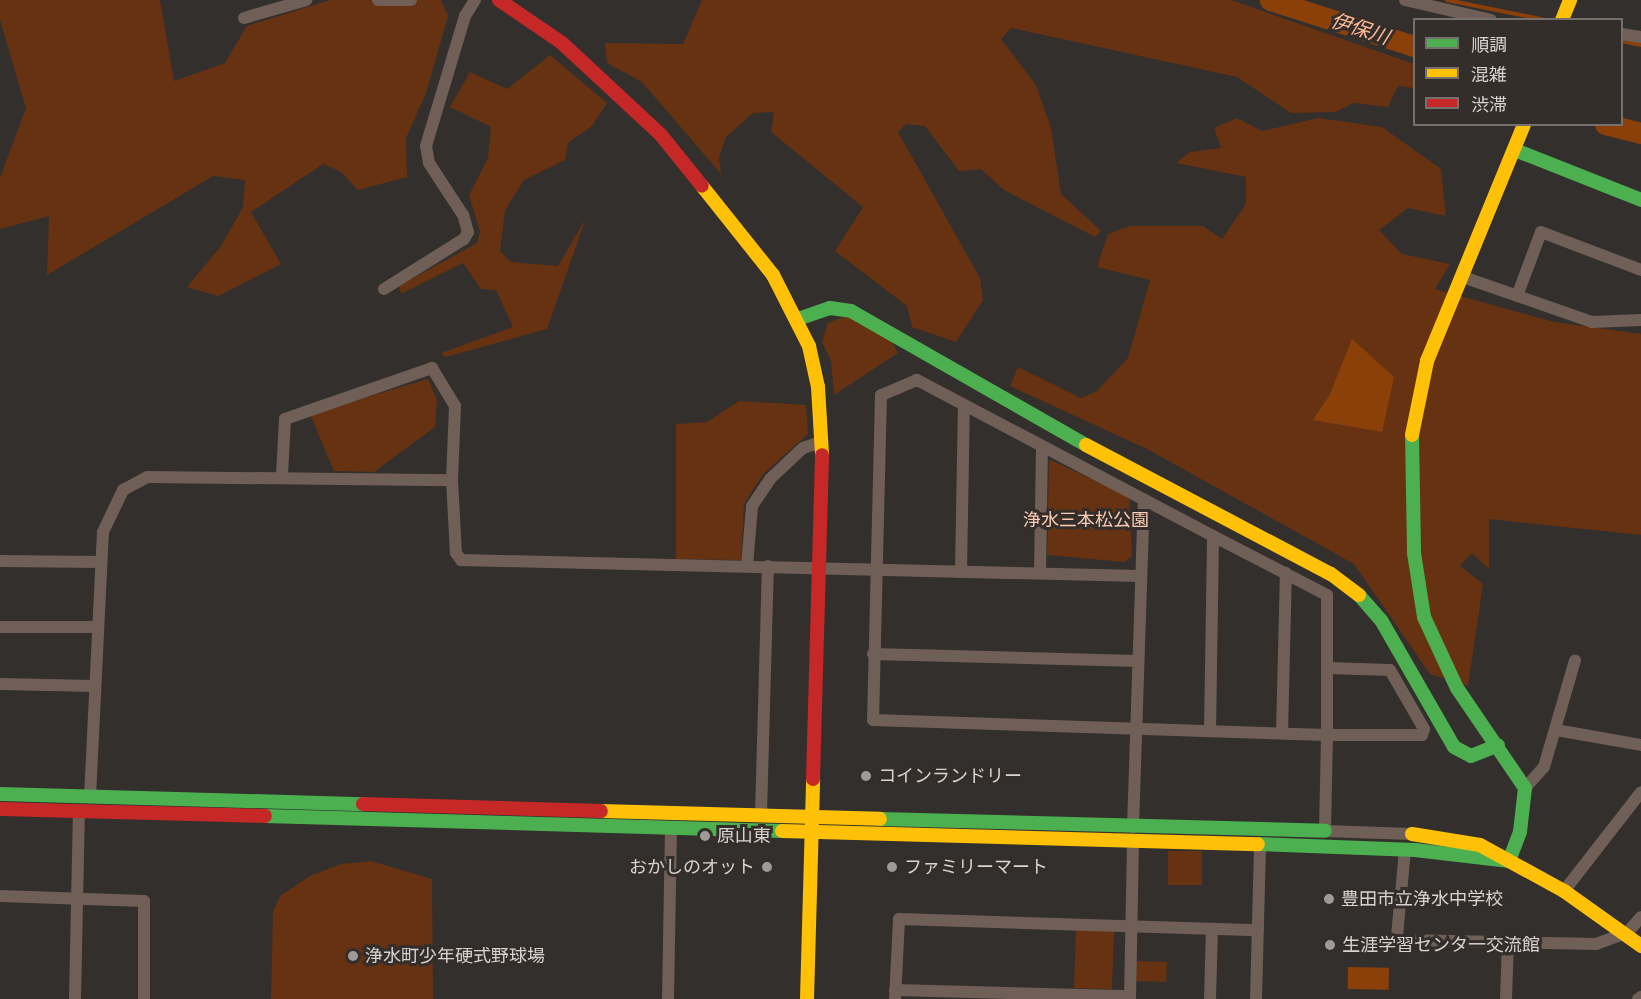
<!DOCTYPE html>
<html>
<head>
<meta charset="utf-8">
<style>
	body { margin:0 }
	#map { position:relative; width:1641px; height:999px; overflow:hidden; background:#322f2d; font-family:"PT Sans Narrow","Noto Sans JP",sans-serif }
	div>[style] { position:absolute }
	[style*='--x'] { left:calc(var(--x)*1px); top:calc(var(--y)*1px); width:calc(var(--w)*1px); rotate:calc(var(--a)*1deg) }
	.green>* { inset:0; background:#663212; transform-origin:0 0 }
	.water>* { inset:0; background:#8b400a; transform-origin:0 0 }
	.stream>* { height:4px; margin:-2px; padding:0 2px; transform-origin:2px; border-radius:2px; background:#8b400a }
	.river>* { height:21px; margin:-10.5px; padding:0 10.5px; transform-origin:10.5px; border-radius:10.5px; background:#8b400a }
	.street>* { height:12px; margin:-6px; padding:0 6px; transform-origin:6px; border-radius:6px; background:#705f56 }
	.fast>* { height:14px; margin:-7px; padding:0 7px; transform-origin:7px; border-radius:7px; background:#4caf50 }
	.slow>* { height:14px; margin:-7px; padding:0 7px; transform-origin:7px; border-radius:7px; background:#ffc107 }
	.jam>* { height:14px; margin:-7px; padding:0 7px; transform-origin:7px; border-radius:7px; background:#c62828 }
	.dots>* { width:16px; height:16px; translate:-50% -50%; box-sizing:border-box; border:3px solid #342e2b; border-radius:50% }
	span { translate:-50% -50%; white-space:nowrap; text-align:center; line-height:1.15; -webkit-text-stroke:6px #342e2b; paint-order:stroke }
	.park-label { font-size:18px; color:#fbccb4 }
	.poi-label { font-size:18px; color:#d7d3d1 }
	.left { translate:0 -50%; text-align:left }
	.right { translate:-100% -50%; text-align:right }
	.water-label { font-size:20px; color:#ffb996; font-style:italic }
	.legend { position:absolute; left:1413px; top:18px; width:210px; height:108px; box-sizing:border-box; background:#342e2b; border:2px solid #75706d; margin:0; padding:8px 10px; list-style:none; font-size:18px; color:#d7d3d1 }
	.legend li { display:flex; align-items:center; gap:12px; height:30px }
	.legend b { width:30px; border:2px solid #75706d }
</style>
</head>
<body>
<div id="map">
	<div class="green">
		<i style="clip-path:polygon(0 0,160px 0,174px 81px,225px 63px,247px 26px,330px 0,441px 0,448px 16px,426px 93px,406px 138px,407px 177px,358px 190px,341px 172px,323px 164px,251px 212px,281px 264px,218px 296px,187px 287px,221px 246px,243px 207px,245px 180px,213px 176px,47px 275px,49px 216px,0 229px,0 178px,26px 108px,0 20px)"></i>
		<i style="clip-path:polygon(702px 0,1231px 0,1414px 64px,1414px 88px,1398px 86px,1388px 107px,1354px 103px,1335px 112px,1291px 113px,1237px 77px,1011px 28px,1001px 39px,1036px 85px,1051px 128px,1061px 194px,1101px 231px,1095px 237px,1004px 190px,981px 169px,959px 171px,925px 126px,906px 124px,898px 132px,980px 278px,983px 300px,956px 342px,912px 327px,907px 306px,835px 251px,863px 207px,771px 132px,774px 112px,753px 113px,726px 137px,719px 157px,721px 174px,642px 82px,607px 63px,605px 43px,683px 44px)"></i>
		<i style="clip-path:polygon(550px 55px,607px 103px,592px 126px,568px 143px,565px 160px,524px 180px,505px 210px,500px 251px,511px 262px,558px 266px,586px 218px,547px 329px,446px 357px,441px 353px,513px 327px,496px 290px,481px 289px,463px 263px,401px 294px,399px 286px,477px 243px,480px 231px,469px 195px,488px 158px,491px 127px,450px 107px,470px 72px,507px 89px)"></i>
		<i style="clip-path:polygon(1237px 118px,1262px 131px,1318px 118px,1382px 127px,1441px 169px,1446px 216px,1408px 208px,1379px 230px,1402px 254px,1450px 264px,1435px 289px,1554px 322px,1641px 334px,1641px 535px,1489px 519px,1489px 569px,1472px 553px,1460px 566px,1483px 584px,1468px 686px,1430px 674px,1354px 564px,1147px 449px,1010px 386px,1018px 367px,1081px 398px,1097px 391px,1128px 358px,1150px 280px,1097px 267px,1108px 234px,1130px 226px,1203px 226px,1222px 239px,1246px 204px,1246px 177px,1176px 163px,1190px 152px,1221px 148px,1214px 128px)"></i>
		<i style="clip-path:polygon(846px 316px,890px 338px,898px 353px,834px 395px,831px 361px,822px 342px,828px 323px)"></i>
		<i style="clip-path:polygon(428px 379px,437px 400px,435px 427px,374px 472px,334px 471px,310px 414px)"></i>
		<i style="clip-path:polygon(739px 401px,806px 405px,808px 434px,763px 474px,744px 504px,741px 560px,676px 559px,676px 424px,707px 422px)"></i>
		<i style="clip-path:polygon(1049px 459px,1129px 497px,1132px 556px,1124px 562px,1047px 555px)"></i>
		<i style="left:1202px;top:851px;width:34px;height:34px;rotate:90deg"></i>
		<i style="clip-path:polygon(371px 861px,432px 879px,433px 999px,271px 999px,273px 912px,280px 896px,310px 876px,341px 864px)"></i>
		<i style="left:1076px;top:929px;width:38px;height:59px;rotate:2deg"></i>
		<i style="left:1136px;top:961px;width:31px;height:20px;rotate:2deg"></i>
	</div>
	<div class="water">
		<i style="clip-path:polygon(1352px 339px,1394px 377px,1382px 432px,1313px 420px,1330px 394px)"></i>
		<i style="left:1348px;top:967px;width:41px;height:22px;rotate:1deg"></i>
	</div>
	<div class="stream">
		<i style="--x:1447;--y:0;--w:100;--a:11.5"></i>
		<i style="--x:1622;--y:41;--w:19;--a:12"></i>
	</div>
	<div class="river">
		<i style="--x:1270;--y:0;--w:151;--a:17.7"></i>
		<i style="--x:1605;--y:124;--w:37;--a:14"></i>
	</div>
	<div class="street">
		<i style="--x:378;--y:0;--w:33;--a:0"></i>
		<i style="--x:1405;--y:0;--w:88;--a:13.1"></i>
		<i style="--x:244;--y:18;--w:65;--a:-16.2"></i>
		<i style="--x:1622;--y:34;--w:19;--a:9"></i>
		<i style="--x:1463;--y:277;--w:137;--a:19.2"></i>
		<i style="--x:1592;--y:322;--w:49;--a:-2.3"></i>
		<i style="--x:384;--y:289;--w:94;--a:-32"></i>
		<i style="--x:464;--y:239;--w:8;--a:-60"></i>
		<i style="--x:468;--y:232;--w:18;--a:-106"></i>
		<i style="--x:463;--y:215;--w:62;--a:-123.2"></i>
		<i style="--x:429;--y:163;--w:17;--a:-100"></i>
		<i style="--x:426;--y:146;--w:136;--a:-73.3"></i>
		<i style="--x:465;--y:16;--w:19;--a:-58"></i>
		<i style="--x:1517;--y:296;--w:68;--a:-69.4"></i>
		<i style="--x:1541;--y:232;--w:107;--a:20.8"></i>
		<i style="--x:282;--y:475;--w:56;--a:-86.9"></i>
		<i style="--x:285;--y:419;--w:156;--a:-19.1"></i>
		<i style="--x:432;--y:368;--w:44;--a:58.8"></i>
		<i style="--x:455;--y:406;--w:74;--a:92.3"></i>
		<i style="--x:1213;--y:536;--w:128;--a:27.4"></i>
		<i style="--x:1327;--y:595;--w:140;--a:90"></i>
		<i style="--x:1327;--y:735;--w:95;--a:0"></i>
		<i style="--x:1422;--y:735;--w:6;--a:-72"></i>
		<i style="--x:1424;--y:729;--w:68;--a:-120"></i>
		<i style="--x:1390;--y:670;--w:62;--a:-178.2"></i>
		<i style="--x:0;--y:561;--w:101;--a:0.6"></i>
		<i style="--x:747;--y:566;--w:60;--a:-85.2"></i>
		<i style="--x:752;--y:506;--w:32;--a:-56"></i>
		<i style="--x:770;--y:479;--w:45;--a:-43.2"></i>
		<i style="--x:803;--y:448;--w:20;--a:-18"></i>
		<i style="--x:961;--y:572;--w:166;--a:-89"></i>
		<i style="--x:1040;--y:573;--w:126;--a:-89.1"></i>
		<i style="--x:0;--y:627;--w:97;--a:0"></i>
		<i style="--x:873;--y:654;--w:265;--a:1.5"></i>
		<i style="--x:0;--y:684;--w:95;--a:1.2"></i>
		<i style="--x:1556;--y:730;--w:86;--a:10"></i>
		<i style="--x:1210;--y:731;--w:195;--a:-89.1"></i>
		<i style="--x:1213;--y:536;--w:335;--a:-152.2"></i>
		<i style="--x:917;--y:380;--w:39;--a:157"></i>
		<i style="--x:881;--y:395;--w:325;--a:91.4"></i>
		<i style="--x:873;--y:720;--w:454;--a:1.9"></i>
		<i style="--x:1327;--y:735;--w:96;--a:91.2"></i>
		<i style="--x:1325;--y:831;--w:87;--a:2"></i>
		<i style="--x:1282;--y:733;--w:160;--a:-88.6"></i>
		<i style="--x:1525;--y:788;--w:28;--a:-48"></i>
		<i style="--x:1544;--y:767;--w:111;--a:-73.8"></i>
		<i style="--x:90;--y:797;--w:265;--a:-87.2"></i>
		<i style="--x:103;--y:532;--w:47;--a:-64.5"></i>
		<i style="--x:123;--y:490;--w:27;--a:-28"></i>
		<i style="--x:147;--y:477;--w:305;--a:0.6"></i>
		<i style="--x:452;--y:480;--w:73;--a:86.9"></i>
		<i style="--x:456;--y:553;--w:9;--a:54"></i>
		<i style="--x:461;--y:560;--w:679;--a:1.35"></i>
		<i style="--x:761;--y:814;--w:248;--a:-88.4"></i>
		<i style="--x:1133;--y:827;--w:328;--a:-88.1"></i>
		<i style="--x:1405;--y:850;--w:86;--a:95.3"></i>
		<i style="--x:1397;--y:936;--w:6;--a:45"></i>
		<i style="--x:1401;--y:940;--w:195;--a:1.2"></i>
		<i style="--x:1596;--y:944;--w:33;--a:-20"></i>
		<i style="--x:1627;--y:933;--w:21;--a:-49"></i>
		<i style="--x:1564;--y:891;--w:125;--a:-52.1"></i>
		<i style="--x:0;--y:896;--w:144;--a:2"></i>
		<i style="--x:144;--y:901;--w:98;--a:90"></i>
		<i style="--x:895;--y:990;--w:235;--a:1.5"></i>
		<i style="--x:75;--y:999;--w:188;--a:-88.8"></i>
		<i style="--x:668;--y:999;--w:170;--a:-89"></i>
		<i style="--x:895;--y:999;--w:80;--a:-87.1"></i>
		<i style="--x:899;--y:919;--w:359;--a:1.8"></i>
		<i style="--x:1130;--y:999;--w:156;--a:-88.9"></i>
		<i style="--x:1210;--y:999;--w:70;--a:-88.4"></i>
		<i style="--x:1256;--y:999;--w:154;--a:-88.5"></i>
		<i style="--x:1506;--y:999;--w:57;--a:-88"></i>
		<i style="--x:1638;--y:999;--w:4;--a:-34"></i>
	</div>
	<div class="fast">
		<i style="--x:1515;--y:150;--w:136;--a:21.6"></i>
		<i style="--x:798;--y:319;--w:34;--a:-19"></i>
		<i style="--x:830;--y:308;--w:21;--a:8"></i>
		<i style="--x:851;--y:311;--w:271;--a:29.7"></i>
		<i style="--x:1412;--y:435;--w:118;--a:89"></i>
		<i style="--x:1414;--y:553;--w:65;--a:81.1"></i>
		<i style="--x:1424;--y:617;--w:78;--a:65.1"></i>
		<i style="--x:1457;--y:688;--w:121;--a:55.8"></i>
		<i style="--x:1525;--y:788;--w:44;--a:96.5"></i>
		<i style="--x:1520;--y:832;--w:31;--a:111"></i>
		<i style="--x:1359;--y:595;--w:33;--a:49"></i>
		<i style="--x:1381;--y:620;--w:146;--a:60.1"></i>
		<i style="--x:1454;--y:747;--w:19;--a:28"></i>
		<i style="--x:1471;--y:756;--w:29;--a:-22"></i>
		<i style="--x:0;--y:794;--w:363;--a:1.6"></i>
		<i style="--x:265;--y:816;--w:517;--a:1.66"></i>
		<i style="--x:880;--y:819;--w:445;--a:1.5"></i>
		<i style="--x:1258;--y:844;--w:157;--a:2.2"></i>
		<i style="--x:1415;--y:850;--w:95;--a:6.7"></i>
	</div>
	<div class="slow">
		<i style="--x:1562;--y:20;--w:22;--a:-68"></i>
		<i style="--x:702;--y:186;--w:114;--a:51.4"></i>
		<i style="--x:773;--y:275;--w:80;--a:63.1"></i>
		<i style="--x:809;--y:346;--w:42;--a:77.6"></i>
		<i style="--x:818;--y:387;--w:68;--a:86.6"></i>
		<i style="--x:1412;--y:435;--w:76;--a:-78.5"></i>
		<i style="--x:1427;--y:361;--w:256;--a:-67.7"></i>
		<i style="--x:1086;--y:445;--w:277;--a:27.8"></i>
		<i style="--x:1331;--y:574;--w:35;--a:37"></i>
		<i style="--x:601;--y:811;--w:279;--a:1.6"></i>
		<i style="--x:782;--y:831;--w:476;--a:1.6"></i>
		<i style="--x:1412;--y:834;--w:69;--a:9.2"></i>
		<i style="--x:1480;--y:845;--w:96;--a:28.7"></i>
		<i style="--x:1564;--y:891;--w:95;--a:35.5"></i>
		<i style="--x:807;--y:999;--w:220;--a:-88.4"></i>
	</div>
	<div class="jam">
		<i style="--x:499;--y:0;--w:76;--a:34.3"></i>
		<i style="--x:562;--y:43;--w:135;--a:42.9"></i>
		<i style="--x:661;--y:135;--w:65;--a:51.2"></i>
		<i style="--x:813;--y:779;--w:324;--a:-88.4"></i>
		<i style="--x:363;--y:804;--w:238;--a:1.7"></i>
		<i style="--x:0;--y:809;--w:265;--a:1.5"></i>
	</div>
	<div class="dots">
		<i style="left:866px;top:776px;background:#9d9a98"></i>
		<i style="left:705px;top:836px;background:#9d9a98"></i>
		<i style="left:767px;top:867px;background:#9d9a98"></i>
		<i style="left:892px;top:867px;background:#9d9a98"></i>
		<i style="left:1329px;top:899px;background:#9d9a98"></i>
		<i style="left:1330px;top:945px;background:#9d9a98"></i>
		<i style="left:353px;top:956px;background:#9d9a98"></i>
	</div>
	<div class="park-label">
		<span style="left:1086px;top:520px">浄水三本松公園</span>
	</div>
	<div class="poi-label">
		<span class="left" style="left:878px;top:776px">コインランドリー</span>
		<span class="left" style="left:717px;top:836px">原山東</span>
		<span class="right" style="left:755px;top:867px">おかしのオット</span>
		<span class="left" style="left:904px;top:867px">ファミリーマート</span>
		<span class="left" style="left:1341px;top:899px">豊田市立浄水中学校</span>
		<span class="left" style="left:1342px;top:945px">生涯学習センタ一交流館</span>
		<span class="left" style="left:365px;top:956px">浄水町少年硬式野球場</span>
	</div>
	<div class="water-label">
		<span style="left:1360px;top:29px;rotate:18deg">伊保川</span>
	</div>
	<ul class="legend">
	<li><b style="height:8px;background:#4caf50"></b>順調</li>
	<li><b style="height:8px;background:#ffc107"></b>混雑</li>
	<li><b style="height:8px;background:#c62828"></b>渋滞</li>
	</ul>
</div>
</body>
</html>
